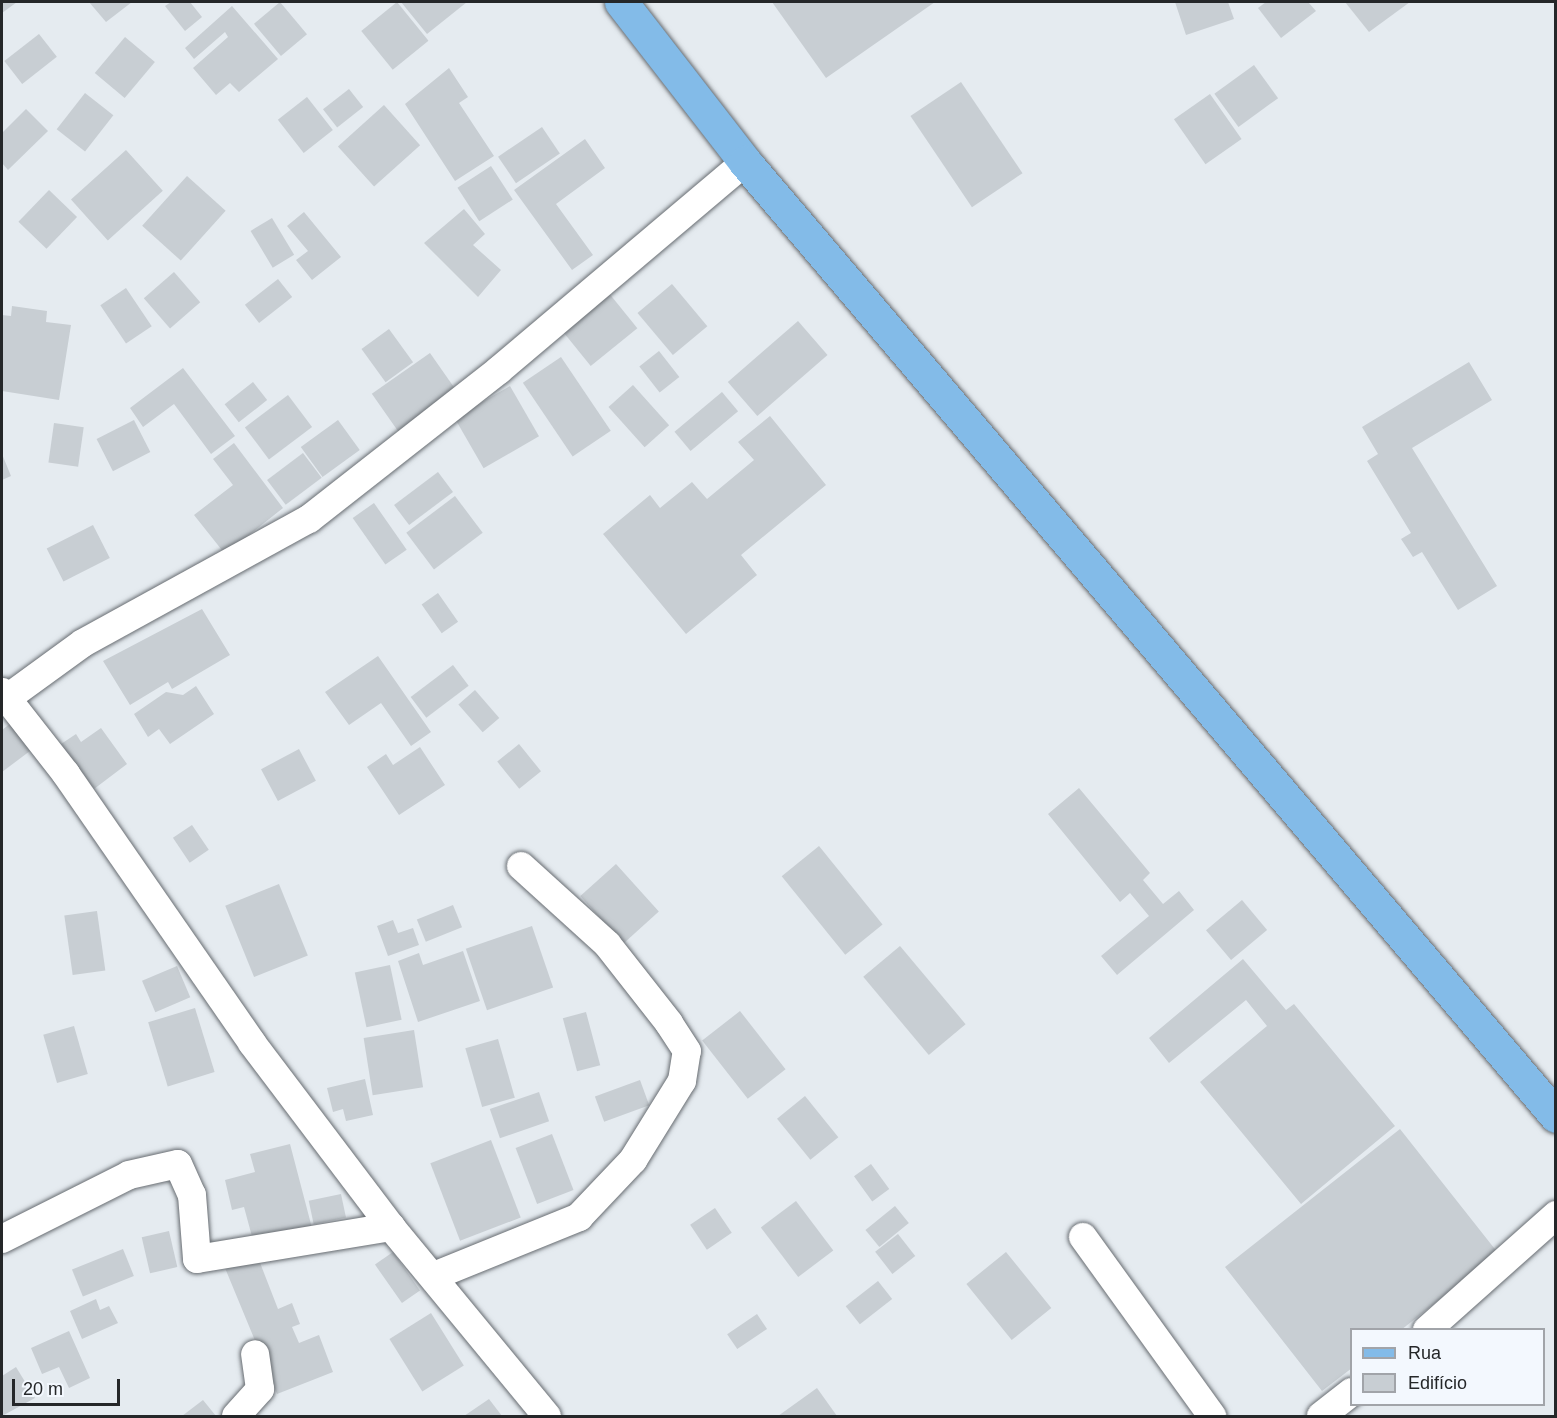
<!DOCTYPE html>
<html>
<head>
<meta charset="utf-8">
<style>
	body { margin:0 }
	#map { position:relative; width:1557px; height:1418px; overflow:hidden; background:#e5ebf0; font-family:Arial,sans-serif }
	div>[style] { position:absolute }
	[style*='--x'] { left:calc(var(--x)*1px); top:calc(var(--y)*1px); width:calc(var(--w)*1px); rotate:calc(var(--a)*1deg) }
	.building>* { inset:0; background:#c8ced3; transform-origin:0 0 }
	.roads { filter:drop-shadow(0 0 2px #676c71) drop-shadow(0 0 2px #676c71) }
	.minor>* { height:28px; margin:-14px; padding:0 14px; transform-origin:14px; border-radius:14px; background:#fff }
	.primary>* { height:33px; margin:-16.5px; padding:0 16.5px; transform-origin:16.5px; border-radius:16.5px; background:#83bbe8 }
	span { translate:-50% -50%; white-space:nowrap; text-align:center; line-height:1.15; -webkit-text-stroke:4.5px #f3f8fe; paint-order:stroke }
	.frame { position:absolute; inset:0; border:3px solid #252729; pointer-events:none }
	.legend { position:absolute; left:1350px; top:1328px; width:195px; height:78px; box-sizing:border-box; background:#f3f8fe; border:2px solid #a1a4a9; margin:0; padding:8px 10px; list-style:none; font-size:18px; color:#252729 }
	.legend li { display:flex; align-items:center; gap:12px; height:30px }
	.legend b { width:30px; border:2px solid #a1a4a9 }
	.scale { position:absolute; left:12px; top:1379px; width:108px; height:27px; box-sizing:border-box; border:3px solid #252729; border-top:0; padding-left:8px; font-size:18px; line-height:21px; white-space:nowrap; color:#252729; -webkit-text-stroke:4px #f3f8fe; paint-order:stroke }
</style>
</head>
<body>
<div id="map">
	<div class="building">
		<i style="clip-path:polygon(2px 2px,17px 2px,2px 13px)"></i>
		<i style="clip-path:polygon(89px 2px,132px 2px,106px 22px)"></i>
		<i style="clip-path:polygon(171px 2px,190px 2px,202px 17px,185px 31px,165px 6px)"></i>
		<i style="left:280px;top:2px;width:42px;height:34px;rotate:50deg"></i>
		<i style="left:397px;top:2px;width:50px;height:46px;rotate:51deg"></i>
		<i style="clip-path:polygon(401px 2px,467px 2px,427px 34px)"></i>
		<i style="clip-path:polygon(772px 2px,935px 2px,826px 78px)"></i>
		<i style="clip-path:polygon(1175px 2px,1228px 2px,1234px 19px,1186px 35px)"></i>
		<i style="clip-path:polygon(1266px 2px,1308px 2px,1316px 11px,1281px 38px,1258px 8px)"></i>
		<i style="clip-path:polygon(1345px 2px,1410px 2px,1369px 32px)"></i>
		<i style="clip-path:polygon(232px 6px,278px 59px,239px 92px,230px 83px,216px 95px,193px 68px,228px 37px,225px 32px,194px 59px,185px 48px)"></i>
		<i style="left:39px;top:34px;width:29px;height:44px;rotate:52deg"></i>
		<i style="left:125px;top:37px;width:39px;height:47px;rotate:40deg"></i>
		<i style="left:1254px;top:65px;width:41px;height:49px;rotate:54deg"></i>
		<i style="clip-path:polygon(449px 68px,468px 97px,459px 103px,494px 156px,455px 181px,405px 104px)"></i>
		<i style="left:961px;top:82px;width:110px;height:61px;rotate:56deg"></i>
		<i style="left:349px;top:89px;width:23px;height:33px;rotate:52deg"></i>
		<i style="left:85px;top:93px;width:36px;height:46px;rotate:38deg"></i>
		<i style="left:1210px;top:94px;width:55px;height:44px;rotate:55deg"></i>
		<i style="left:307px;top:97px;width:42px;height:37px;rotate:52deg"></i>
		<i style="left:384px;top:105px;width:54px;height:62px;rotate:48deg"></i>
		<i style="clip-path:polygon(26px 109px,48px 131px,8px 170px,2px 163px,2px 133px)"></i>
		<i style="left:542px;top:127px;width:32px;height:53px;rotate:56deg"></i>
		<i style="clip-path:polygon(585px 139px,605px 168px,556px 204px,593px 255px,572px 270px,514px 190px)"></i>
		<i style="left:126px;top:150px;width:55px;height:74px;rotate:48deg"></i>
		<i style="left:491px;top:166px;width:40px;height:40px;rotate:57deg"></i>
		<i style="left:187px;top:176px;width:52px;height:67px;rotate:42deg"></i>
		<i style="left:49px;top:190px;width:39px;height:44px;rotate:44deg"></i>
		<i style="clip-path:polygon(464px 209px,485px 234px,473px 245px,501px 270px,478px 297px,424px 243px)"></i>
		<i style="clip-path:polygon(304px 212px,341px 257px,312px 280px,296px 260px,308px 251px,287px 226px)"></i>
		<i style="left:272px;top:218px;width:43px;height:25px;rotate:59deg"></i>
		<i style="left:174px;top:272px;width:40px;height:40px;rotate:49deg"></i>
		<i style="left:278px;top:279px;width:23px;height:42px;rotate:52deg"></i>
		<i style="left:672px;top:284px;width:55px;height:45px;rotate:50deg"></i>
		<i style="left:604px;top:287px;width:53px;height:60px;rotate:51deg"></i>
		<i style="left:126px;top:288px;width:46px;height:31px;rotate:56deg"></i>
		<i style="clip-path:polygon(12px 306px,47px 311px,46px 322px,71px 325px,59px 400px,2px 391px,2px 315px,11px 316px)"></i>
		<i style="left:798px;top:321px;width:45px;height:93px;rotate:49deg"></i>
		<i style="left:389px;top:329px;width:41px;height:34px;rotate:54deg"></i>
		<i style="left:659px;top:351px;width:33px;height:25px;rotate:52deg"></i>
		<i style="left:430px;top:353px;width:47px;height:71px;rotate:55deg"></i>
		<i style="left:561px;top:357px;width:89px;height:46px;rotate:56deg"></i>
		<i style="clip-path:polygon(1469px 362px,1492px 400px,1412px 448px,1497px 586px,1458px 610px,1422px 552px,1413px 557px,1401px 539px,1411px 533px,1367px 461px,1378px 454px,1362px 427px)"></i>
		<i style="clip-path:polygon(183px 368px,235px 436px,211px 454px,174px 404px,143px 427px,130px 408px)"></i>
		<i style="left:253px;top:382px;width:23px;height:36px;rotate:52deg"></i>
		<i style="left:633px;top:385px;width:54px;height:33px;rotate:48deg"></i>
		<i style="left:510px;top:386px;width:58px;height:64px;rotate:60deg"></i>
		<i style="left:722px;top:392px;width:25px;height:62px;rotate:50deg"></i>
		<i style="left:288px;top:395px;width:40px;height:54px;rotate:53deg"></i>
		<i style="clip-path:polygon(770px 416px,826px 485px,741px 555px,757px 575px,686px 634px,603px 534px,650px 495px,660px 508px,692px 482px,707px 499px,754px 460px,738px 442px)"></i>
		<i style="left:134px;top:420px;width:36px;height:42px;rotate:63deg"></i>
		<i style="left:338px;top:420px;width:37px;height:46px;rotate:54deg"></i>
		<i style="left:54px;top:423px;width:30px;height:40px;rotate:8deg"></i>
		<i style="clip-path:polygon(234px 443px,283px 508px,225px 554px,194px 515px,233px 485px,213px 459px)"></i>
		<i style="left:303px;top:453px;width:31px;height:45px;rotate:53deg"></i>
		<i style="clip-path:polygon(2px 454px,11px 476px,2px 480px)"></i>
		<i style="left:438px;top:472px;width:25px;height:55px;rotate:53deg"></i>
		<i style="left:455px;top:496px;width:46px;height:61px;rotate:53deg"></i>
		<i style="left:374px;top:503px;width:57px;height:26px;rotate:55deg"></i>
		<i style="left:93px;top:525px;width:37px;height:52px;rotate:63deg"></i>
		<i style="left:438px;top:593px;width:35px;height:20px;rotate:55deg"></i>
		<i style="clip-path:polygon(202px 609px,230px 655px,172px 689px,168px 682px,130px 705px,103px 661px)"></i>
		<i style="clip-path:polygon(378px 656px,431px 732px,411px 746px,381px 703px,349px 725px,325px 692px)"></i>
		<i style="left:453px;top:665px;width:26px;height:53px;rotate:53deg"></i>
		<i style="clip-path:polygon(196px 686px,214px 714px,170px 744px,159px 729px,148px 737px,134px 714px,166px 692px,183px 695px)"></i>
		<i style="left:475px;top:690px;width:37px;height:22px;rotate:49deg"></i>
		<i style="clip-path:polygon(11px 723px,30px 751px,2px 772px,2px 730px)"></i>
		<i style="clip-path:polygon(101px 728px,127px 764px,94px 789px,61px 744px,76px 734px,81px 742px)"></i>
		<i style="left:519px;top:744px;width:35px;height:28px;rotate:51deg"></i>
		<i style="clip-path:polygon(420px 747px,445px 785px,399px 815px,367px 767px,386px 754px,393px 765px)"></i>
		<i style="left:299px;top:749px;width:36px;height:43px;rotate:62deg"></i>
		<i style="clip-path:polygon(1079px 788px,1150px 873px,1143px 880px,1163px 904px,1179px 891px,1194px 910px,1117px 975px,1101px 956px,1149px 916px,1130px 893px,1120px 902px,1048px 814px)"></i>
		<i style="left:192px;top:825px;width:30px;height:23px;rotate:56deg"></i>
		<i style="left:819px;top:846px;width:101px;height:48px;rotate:51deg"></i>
		<i style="left:616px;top:864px;width:64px;height:48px;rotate:48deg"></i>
		<i style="left:279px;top:884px;width:77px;height:58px;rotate:68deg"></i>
		<i style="left:1242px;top:900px;width:39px;height:47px;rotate:50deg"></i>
		<i style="left:453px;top:905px;width:24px;height:39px;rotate:68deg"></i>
		<i style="left:97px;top:911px;width:60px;height:33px;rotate:82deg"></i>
		<i style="clip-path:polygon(393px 920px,398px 933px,413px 928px,419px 945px,388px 956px,377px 926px)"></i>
		<i style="left:532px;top:926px;width:65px;height:70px;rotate:71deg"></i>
		<i style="left:900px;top:946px;width:102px;height:48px;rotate:50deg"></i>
		<i style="clip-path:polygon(463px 951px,480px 1001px,418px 1022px,398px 961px,419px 953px,423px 965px)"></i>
		<i style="clip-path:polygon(1243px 959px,1286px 1010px,1294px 1004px,1395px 1126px,1301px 1204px,1200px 1082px,1267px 1026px,1246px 1000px,1169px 1063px,1149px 1038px)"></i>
		<i style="left:390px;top:965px;width:56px;height:36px;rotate:78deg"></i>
		<i style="left:177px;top:966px;width:34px;height:38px;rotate:67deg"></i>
		<i style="left:195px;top:1008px;width:67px;height:49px;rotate:73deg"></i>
		<i style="left:740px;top:1011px;width:74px;height:48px;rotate:52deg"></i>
		<i style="left:586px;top:1012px;width:55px;height:24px;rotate:75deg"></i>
		<i style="left:74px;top:1026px;width:50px;height:32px;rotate:74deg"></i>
		<i style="left:414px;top:1030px;width:58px;height:51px;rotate:81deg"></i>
		<i style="left:498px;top:1039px;width:61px;height:34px;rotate:74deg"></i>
		<i style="clip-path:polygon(365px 1079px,373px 1115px,346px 1121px,343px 1109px,333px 1112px,327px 1088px)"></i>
		<i style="left:640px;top:1080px;width:27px;height:48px;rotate:70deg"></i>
		<i style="left:539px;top:1092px;width:31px;height:52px;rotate:71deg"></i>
		<i style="left:805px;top:1096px;width:53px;height:36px;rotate:51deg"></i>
		<i style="clip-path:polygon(1400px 1129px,1498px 1253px,1401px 1330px,1352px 1330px,1352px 1368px,1322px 1391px,1225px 1267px)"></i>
		<i style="left:552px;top:1134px;width:60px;height:39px;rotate:69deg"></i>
		<i style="left:491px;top:1140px;width:83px;height:65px;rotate:69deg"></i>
		<i style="clip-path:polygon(290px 1144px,312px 1228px,254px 1244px,244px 1207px,232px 1210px,225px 1180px,255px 1172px,250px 1154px)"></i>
		<i style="left:871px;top:1164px;width:31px;height:21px;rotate:54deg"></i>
		<i style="left:341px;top:1194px;width:24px;height:33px;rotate:78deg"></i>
		<i style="left:796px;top:1201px;width:62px;height:44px;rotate:53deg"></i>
		<i style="left:895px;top:1206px;width:22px;height:38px;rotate:51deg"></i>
		<i style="left:715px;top:1208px;width:30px;height:30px;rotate:56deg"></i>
		<i style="left:169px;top:1231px;width:37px;height:28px;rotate:77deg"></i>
		<i style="left:898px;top:1234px;width:28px;height:29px;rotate:52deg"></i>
		<i style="left:123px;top:1249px;width:29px;height:55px;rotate:68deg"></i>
		<i style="left:393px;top:1252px;width:47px;height:22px;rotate:55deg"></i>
		<i style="left:1006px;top:1252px;width:72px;height:51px;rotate:51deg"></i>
		<i style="clip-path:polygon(257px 1255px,278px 1309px,292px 1303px,300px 1324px,292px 1327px,299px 1343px,319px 1335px,333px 1372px,277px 1394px,225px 1268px)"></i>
		<i style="left:878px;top:1281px;width:23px;height:41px;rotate:52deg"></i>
		<i style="clip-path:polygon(96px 1299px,100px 1310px,109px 1306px,118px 1323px,82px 1339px,70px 1311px)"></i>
		<i style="left:431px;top:1313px;width:62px;height:49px;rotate:58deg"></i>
		<i style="left:757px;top:1314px;width:18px;height:36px;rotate:56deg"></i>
		<i style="clip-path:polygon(69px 1331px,90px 1378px,69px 1388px,59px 1367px,42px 1374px,31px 1348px)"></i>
		<i style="clip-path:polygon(16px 1367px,35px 1398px,2px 1416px,2px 1376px)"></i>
		<i style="clip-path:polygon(817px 1388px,837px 1416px,778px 1416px)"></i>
		<i style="clip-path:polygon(489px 1399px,502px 1416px,464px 1416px)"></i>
		<i style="clip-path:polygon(203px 1400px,216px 1416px,182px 1416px)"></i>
	</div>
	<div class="roads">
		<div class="minor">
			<i style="--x:2;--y:692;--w:104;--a:52"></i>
			<i style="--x:66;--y:774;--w:327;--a:55.3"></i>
			<i style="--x:252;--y:1043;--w:231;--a:52.9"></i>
			<i style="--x:391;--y:1227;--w:245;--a:50.5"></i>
			<i style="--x:6;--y:699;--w:95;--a:-36"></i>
			<i style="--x:83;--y:643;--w:258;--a:-28.8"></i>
			<i style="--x:309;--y:519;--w:241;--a:-38.1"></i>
			<i style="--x:499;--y:370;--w:322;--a:-40.2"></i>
			<i style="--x:1083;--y:1237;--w:221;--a:54.2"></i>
			<i style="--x:2;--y:1239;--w:142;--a:-26.7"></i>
			<i style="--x:129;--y:1175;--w:50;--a:-12.7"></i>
			<i style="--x:178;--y:1164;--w:34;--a:66"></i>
			<i style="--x:192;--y:1195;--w:64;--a:85.5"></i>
			<i style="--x:197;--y:1259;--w:197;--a:-9.4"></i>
			<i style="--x:434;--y:1276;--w:157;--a:-22.1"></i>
			<i style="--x:579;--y:1217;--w:79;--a:-46.5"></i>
			<i style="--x:633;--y:1160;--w:93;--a:-58.2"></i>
			<i style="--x:682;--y:1081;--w:30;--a:-81"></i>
			<i style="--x:687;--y:1051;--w:33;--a:-123"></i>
			<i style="--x:669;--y:1023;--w:100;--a:-128.1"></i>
			<i style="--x:607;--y:944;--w:116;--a:-137.8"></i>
			<i style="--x:1427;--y:1330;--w:173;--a:-41.7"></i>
			<i style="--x:236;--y:1416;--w:36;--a:-48"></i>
			<i style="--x:260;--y:1389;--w:35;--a:-98"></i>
			<i style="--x:1321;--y:1416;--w:39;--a:-38"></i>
		</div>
		<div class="primary">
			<i style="--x:621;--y:2;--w:202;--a:52.2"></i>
			<i style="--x:745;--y:162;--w:1252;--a:49.63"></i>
		</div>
	</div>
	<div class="frame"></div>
	<ul class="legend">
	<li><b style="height:8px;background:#83bbe8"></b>Rua</li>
	<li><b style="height:16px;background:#c8ced3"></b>Edifício</li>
	</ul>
	<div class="scale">20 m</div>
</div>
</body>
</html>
